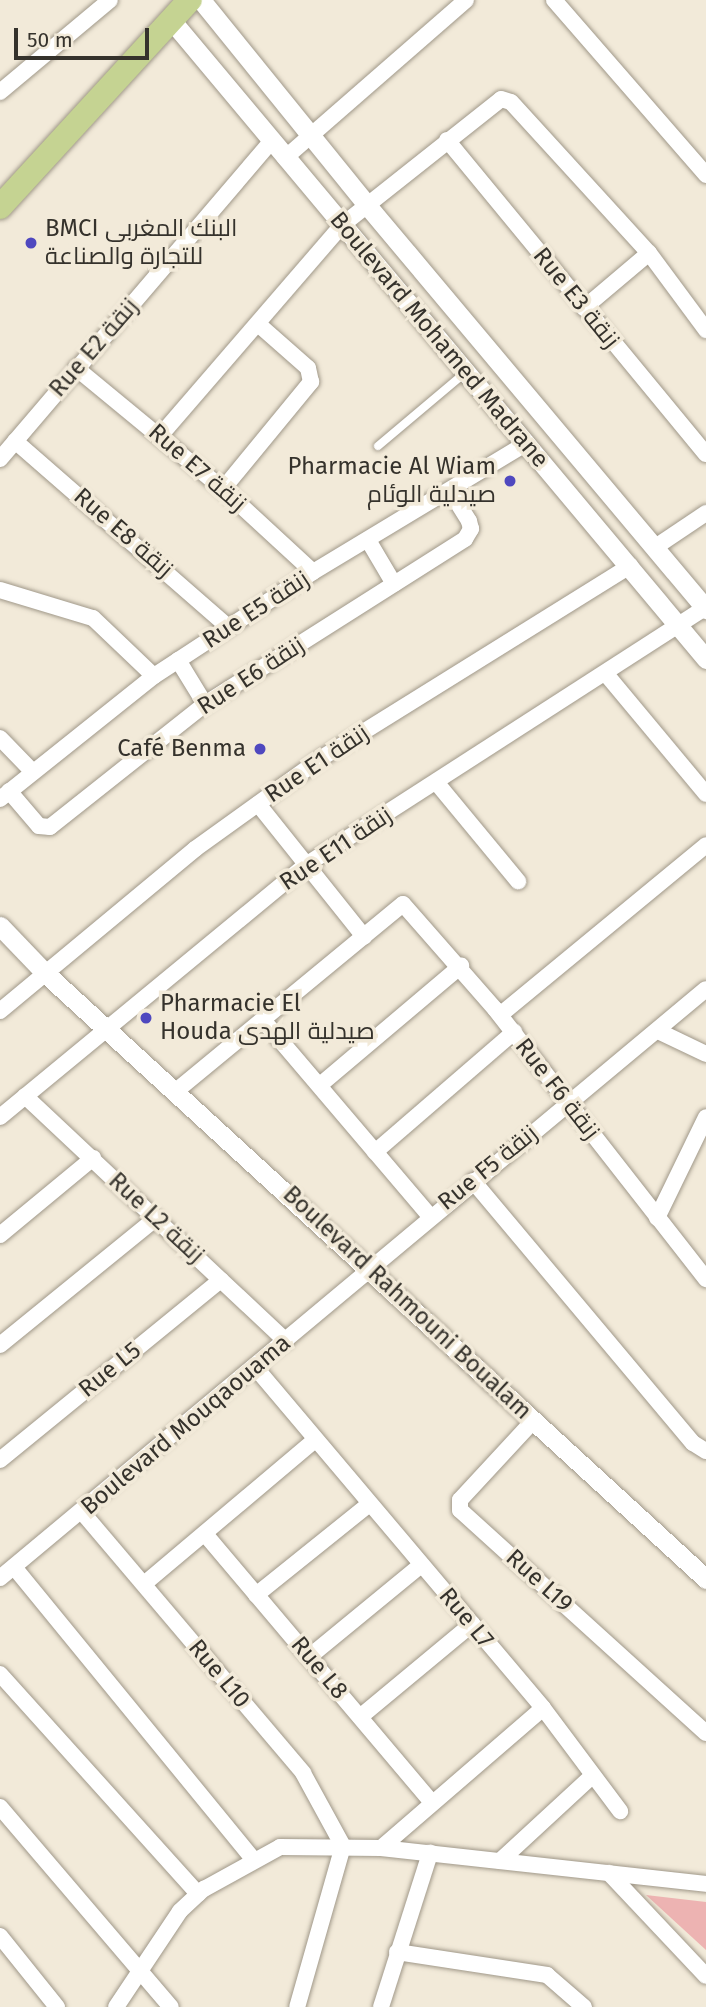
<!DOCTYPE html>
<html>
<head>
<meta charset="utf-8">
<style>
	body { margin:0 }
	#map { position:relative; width:706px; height:2007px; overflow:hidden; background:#f2ead9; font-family:"Fira Sans",Cairo,sans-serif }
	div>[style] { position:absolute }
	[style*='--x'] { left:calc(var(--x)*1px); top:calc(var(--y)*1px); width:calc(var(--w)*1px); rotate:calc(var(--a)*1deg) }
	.green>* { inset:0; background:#edb3b2 }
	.roads { filter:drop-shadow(0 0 2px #a09889) drop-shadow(0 0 2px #a09889) }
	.service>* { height:8px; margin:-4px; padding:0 4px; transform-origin:4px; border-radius:4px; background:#fff }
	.minor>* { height:16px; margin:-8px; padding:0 8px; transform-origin:8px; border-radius:8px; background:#fff }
	.tertiary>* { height:19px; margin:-9.5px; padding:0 9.5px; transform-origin:9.5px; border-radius:9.5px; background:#fff }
	.primary>* { height:24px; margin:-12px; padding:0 12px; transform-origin:12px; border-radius:12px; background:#c5d392 }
	.dots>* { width:19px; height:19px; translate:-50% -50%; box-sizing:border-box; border:4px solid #f2ead9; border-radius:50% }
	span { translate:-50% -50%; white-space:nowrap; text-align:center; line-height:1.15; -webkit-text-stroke:7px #f2ead9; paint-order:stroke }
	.poi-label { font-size:24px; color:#35322c }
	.left { translate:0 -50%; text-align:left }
	.right { translate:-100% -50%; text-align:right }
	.street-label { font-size:24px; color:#35322c }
	.scale { position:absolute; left:14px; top:28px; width:135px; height:32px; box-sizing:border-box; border:4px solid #35322c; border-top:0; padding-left:9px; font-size:21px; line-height:24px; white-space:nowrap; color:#35322c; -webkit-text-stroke:5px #f2ead9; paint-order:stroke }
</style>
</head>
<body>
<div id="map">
	<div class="green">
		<i style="clip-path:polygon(646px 1895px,706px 1902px,706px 1950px)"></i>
	</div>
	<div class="roads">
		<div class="service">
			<i style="--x:378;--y:446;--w:115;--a:-40.1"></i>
		</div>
		<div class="minor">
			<i style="--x:554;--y:0;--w:232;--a:49"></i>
			<i style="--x:0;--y:92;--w:143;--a:-39.9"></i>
			<i style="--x:447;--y:140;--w:407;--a:50.5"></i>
			<i style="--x:285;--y:158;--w:240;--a:-41.1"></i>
			<i style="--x:584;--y:308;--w:85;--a:-40.2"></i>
			<i style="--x:76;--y:368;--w:190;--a:39.5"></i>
			<i style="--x:223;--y:489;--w:122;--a:42.7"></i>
			<i style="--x:160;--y:436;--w:277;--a:-49.2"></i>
			<i style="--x:341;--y:226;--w:204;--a:-38.4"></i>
			<i style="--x:501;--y:99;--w:10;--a:17"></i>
			<i style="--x:511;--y:102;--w:205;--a:47.6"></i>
			<i style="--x:649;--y:253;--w:96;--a:53.5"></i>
			<i style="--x:15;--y:441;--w:283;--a:41.1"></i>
			<i style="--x:0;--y:459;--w:417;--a:-49.5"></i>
			<i style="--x:223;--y:489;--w:139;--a:-50.6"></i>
			<i style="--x:311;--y:382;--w:14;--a:-102"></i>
			<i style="--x:308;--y:368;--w:65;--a:-138.7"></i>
			<i style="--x:368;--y:540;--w:51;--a:59.4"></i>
			<i style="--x:657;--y:546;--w:59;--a:-34"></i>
			<i style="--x:0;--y:590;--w:97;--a:16.8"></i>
			<i style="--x:93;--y:618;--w:84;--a:43.6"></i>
			<i style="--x:178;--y:660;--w:52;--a:58.5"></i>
			<i style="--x:606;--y:674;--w:156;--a:50.2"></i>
			<i style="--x:0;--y:738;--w:47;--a:45.9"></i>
			<i style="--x:436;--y:782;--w:129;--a:50.4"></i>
			<i style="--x:9;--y:791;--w:46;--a:49.4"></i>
			<i style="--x:39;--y:826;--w:11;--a:5"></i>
			<i style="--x:50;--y:827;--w:198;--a:-38.4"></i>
			<i style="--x:205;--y:704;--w:308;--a:-32.4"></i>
			<i style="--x:465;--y:539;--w:12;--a:-59"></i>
			<i style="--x:471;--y:529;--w:8;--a:-104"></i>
			<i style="--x:469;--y:521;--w:36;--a:-122"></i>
			<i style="--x:0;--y:799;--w:197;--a:-38.6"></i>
			<i style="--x:154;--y:676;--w:190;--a:-33.2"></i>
			<i style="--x:313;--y:572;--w:250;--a:-31.1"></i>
			<i style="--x:258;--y:804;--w:170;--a:51.4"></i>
			<i style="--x:0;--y:1011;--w:254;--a:-39.7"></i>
			<i style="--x:195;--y:849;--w:158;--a:-35.7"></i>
			<i style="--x:323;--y:757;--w:362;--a:-31.9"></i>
			<i style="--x:500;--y:1015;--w:267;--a:-39.5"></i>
			<i style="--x:263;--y:1020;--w:257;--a:49.6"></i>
			<i style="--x:658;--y:1031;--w:53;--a:25.6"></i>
			<i style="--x:320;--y:1085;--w:185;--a:-40.2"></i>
			<i style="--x:176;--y:1091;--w:294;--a:-39.5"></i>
			<i style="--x:403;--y:904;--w:140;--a:48.8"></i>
			<i style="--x:495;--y:1009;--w:343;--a:52"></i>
			<i style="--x:25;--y:1096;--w:358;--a:43.2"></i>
			<i style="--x:0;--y:1117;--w:396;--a:-39.5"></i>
			<i style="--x:306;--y:865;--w:476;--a:-32.8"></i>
			<i style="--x:375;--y:1152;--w:184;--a:-40.8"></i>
			<i style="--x:473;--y:1181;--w:342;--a:50"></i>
			<i style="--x:693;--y:1443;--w:15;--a:32"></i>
			<i style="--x:657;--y:1218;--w:112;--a:-64.1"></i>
			<i style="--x:0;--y:1235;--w:121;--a:-39.6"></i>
			<i style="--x:0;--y:1345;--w:201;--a:-39.1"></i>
			<i style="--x:255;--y:1367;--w:446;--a:49.8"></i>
			<i style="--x:543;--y:1708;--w:129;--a:53.2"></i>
			<i style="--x:534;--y:1420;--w:109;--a:132.8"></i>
			<i style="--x:460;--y:1500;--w:10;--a:90"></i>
			<i style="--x:460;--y:1510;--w:332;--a:42.2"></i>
			<i style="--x:0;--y:1460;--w:285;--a:-39.2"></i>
			<i style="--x:82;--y:1512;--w:342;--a:49.7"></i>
			<i style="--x:303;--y:1773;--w:83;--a:61.3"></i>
			<i style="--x:343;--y:1846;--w:167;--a:105.9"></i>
			<i style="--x:205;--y:1534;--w:352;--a:49.8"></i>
			<i style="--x:14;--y:1567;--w:379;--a:50.7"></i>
			<i style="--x:0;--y:1578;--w:919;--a:-39.84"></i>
			<i style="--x:144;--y:1584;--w:224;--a:-40.1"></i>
			<i style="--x:256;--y:1595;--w:145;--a:-38.8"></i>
			<i style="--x:309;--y:1657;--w:145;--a:-39.4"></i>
			<i style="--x:0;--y:1674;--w:296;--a:48"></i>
			<i style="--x:360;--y:1717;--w:146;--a:-39.7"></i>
			<i style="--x:0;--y:1807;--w:263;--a:49.5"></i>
			<i style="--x:381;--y:1848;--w:214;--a:-40.8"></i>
			<i style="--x:500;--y:1861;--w:124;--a:-42.7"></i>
			<i style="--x:609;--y:1873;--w:141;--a:46.7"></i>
			<i style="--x:0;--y:1936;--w:91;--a:51.2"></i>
			<i style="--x:397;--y:1952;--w:152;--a:8.7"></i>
			<i style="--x:547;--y:1975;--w:49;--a:40.9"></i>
			<i style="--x:116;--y:2007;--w:115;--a:-56.3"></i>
			<i style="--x:180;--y:1911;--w:33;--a:-43"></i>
			<i style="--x:204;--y:1889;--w:87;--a:-28.9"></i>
			<i style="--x:280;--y:1847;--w:101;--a:0.6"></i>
			<i style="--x:381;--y:1848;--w:327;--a:6.3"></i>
			<i style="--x:381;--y:2007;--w:162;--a:-72.3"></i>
		</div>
		<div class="tertiary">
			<i style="--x:201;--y:0;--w:262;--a:51"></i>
			<i style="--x:366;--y:204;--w:529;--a:49.99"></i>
			<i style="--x:172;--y:21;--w:832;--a:50.07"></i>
			<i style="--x:0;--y:926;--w:65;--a:46.2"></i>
			<i style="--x:45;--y:973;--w:897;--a:42.51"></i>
		</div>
		<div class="primary">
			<i style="--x:0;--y:207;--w:281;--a:-47.5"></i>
		</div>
	</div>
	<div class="dots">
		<i style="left:31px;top:243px;background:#4f48bf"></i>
		<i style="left:510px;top:481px;background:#4f48bf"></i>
		<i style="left:260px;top:749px;background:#4f48bf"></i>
		<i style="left:146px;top:1018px;background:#4f48bf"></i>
	</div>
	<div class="poi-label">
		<span class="left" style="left:45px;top:243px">BMCI البنك المغربي<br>للتجارة والصناعة</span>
		<span class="right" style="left:496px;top:481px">Pharmacie Al Wiam<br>صيدلية الوئام</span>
		<span class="right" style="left:246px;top:749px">Café Benma</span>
		<span class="left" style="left:160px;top:1018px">Pharmacie El<br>Houda صيدلية الهدى</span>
	</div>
	<div class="street-label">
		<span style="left:576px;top:298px;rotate:51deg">Rue E3 زنقة</span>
		<span style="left:439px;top:340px;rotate:50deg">Boulevard Mohamed Madrane</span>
		<span style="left:94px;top:348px;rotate:-49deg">Rue E2 زنقة</span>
		<span style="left:197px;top:468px;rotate:41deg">Rue E7 زنقة</span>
		<span style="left:123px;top:533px;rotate:41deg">Rue E8 زنقة</span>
		<span style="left:256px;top:610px;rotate:-33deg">Rue E5 زنقة</span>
		<span style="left:251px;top:676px;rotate:-33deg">Rue E6 زنقة</span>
		<span style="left:317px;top:764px;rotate:-34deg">Rue E1 زنقة</span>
		<span style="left:336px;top:849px;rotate:-34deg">Rue E11 زنقة</span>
		<span style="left:557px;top:1089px;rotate:52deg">Rue F6 زنقة</span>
		<span style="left:488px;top:1168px;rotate:-39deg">Rue F5 زنقة</span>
		<span style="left:156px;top:1218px;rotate:43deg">Rue L2 زنقة</span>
		<span style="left:407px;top:1303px;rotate:43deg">Boulevard Rahmouni Boualam</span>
		<span style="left:110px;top:1370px;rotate:-39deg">Rue L5</span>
		<span style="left:186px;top:1425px;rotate:-40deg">Boulevard Mouqaouama</span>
		<span style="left:539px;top:1581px;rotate:42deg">Rue L19</span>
		<span style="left:466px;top:1618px;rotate:50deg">Rue L7</span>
		<span style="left:319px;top:1668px;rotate:50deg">Rue L8</span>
		<span style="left:219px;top:1674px;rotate:50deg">Rue L10</span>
	</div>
	<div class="scale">50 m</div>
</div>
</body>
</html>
